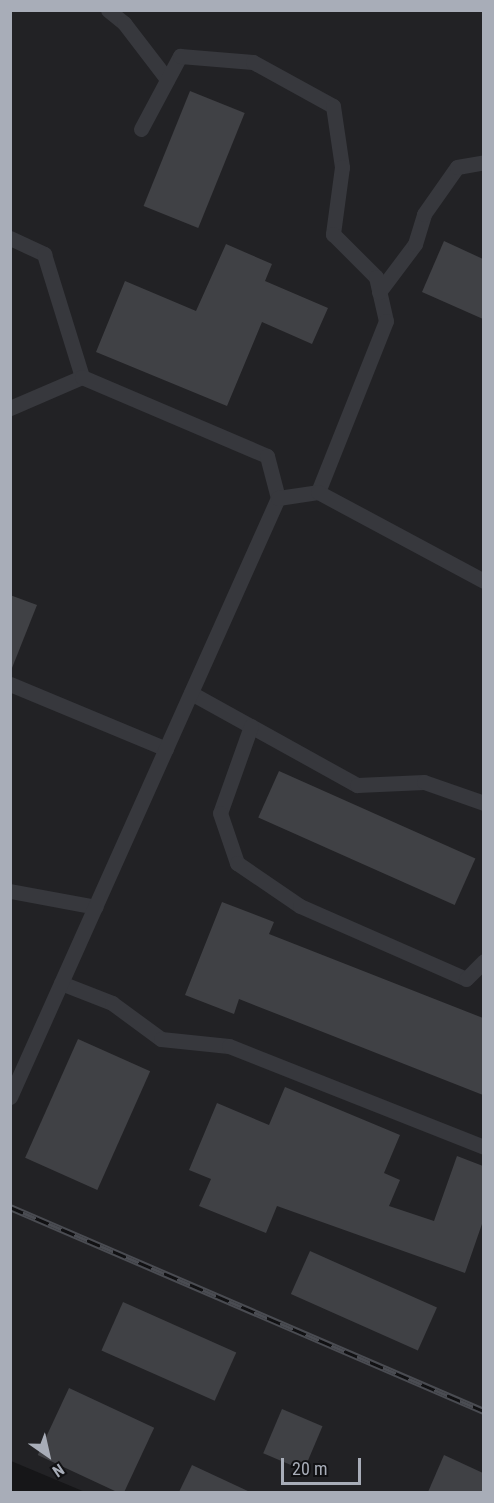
<!DOCTYPE html>
<html>
<head>
<meta charset="utf-8">
<style>
	body { margin:0 }
	#map { position:relative; width:494px; height:1503px; overflow:hidden; background:#161618; font-family:"Roboto Condensed",sans-serif }
	div>[style] { position:absolute }
	[style*='--x'] { left:calc(var(--x)*1px); top:calc(var(--y)*1px); width:calc(var(--w)*1px); rotate:calc(var(--a)*1deg) }
	.built>* { inset:0; background:#222225 }
	.building>* { inset:0; background:#404145; transform-origin:0 0 }
	.service>* { height:15px; margin:-7.5px; padding:0 7.5px; transform-origin:7.5px; border-radius:7.5px; background:#37383d }
	.rail>* { height:7px; margin-top:-3.5px; transform-origin:0; background:repeating-linear-gradient(90deg,#111113 0 14px,#4a4c52 0 28px); box-sizing:border-box; border-block:2px solid #4a4c52 }
	span { translate:-50% -50%; white-space:nowrap; text-align:center; line-height:1.15; -webkit-text-stroke:6px #111113; paint-order:stroke }
	.frame { position:absolute; inset:0; border:12px solid #a8adb8; pointer-events:none }
	.north { position:absolute; left:18px; top:1425px; width:60px; height:60px; -webkit-text-stroke:4px #111113; paint-order:stroke; rotate:146deg; font-size:16px; font-weight:700; line-height:24px; text-align:center; color:#a8adb8 }
	.north::after { content:''; display:block; margin:auto; width:21px; height:27px; background:#a8adb8; clip-path:polygon(50% 0,100% 100%,50% 72%,0 100%) }
	.scale { position:absolute; left:281px; top:1458px; width:80px; height:27px; box-sizing:border-box; border:3px solid #a8adb8; border-top:0; padding-left:8px; font-size:18px; line-height:21px; white-space:nowrap; color:#a8adb8; -webkit-text-stroke:4px #111113; paint-order:stroke }
</style>
</head>
<body>
<div id="map">
	<div class="built">
		<i style="clip-path:polygon(11px 11px,483px 11px,483px 1492px,85px 1492px,11px 1461px)"></i>
	</div>
	<div class="building">
		<i style="left:190px;top:91px;width:59px;height:124px;rotate:22deg"></i>
		<i style="clip-path:polygon(444px 241px,483px 259px,483px 319px,422px 292px)"></i>
		<i style="clip-path:polygon(226px 244px,272px 264px,265px 281px,328px 308px,312px 344px,262px 322px,227px 406px,96px 352px,125px 281px,196px 311px)"></i>
		<i style="clip-path:polygon(10px 595px,37px 605px,12px 668px,10px 668px)"></i>
		<i style="left:279px;top:771px;width:215px;height:51px;rotate:24deg"></i>
		<i style="clip-path:polygon(222px 902px,274px 922px,269px 934px,483px 1018px,483px 1095px,239px 999px,234px 1014px,185px 995px)"></i>
		<i style="left:78px;top:1039px;width:79px;height:130px;rotate:24deg"></i>
		<i style="clip-path:polygon(285px 1087px,400px 1135px,384px 1173px,400px 1180px,389px 1206px,434px 1221px,457px 1156px,483px 1166px,483px 1221px,465px 1273px,277px 1206px,266px 1233px,199px 1206px,211px 1179px,189px 1170px,217px 1103px,269px 1125px)"></i>
		<i style="left:310px;top:1251px;width:139px;height:47px;rotate:24deg"></i>
		<i style="left:123px;top:1302px;width:124px;height:53px;rotate:24deg"></i>
		<i style="left:69px;top:1388px;width:94px;height:74px;rotate:25deg"></i>
		<i style="left:282px;top:1409px;width:44px;height:48px;rotate:23deg"></i>
		<i style="clip-path:polygon(444px 1455px,483px 1473px,483px 1492px,428px 1492px)"></i>
		<i style="clip-path:polygon(192px 1465px,250px 1492px,179px 1492px)"></i>
	</div>
	<div class="service">
		<i style="--x:108;--y:10;--w:21;--a:39"></i>
		<i style="--x:124;--y:23;--w:71;--a:52.5"></i>
		<i style="--x:141;--y:129;--w:83;--a:-61.9"></i>
		<i style="--x:180;--y:56;--w:73;--a:4.7"></i>
		<i style="--x:253;--y:62;--w:91;--a:28.8"></i>
		<i style="--x:333;--y:106;--w:62;--a:81.6"></i>
		<i style="--x:342;--y:167;--w:68;--a:97.7"></i>
		<i style="--x:333;--y:234;--w:61;--a:45"></i>
		<i style="--x:376;--y:277;--w:45;--a:77.2"></i>
		<i style="--x:386;--y:321;--w:184;--a:111.7"></i>
		<i style="--x:10;--y:238;--w:38;--a:25"></i>
		<i style="--x:44;--y:254;--w:129;--a:72.8"></i>
		<i style="--x:379;--y:292;--w:60;--a:-53.1"></i>
		<i style="--x:415;--y:244;--w:31;--a:-73"></i>
		<i style="--x:424;--y:214;--w:57;--a:-54.9"></i>
		<i style="--x:457;--y:167;--w:27;--a:-10"></i>
		<i style="--x:10;--y:408;--w:78;--a:-23.3"></i>
		<i style="--x:82;--y:377;--w:201;--a:23.1"></i>
		<i style="--x:267;--y:456;--w:43;--a:75.3"></i>
		<i style="--x:10;--y:684;--w:169;--a:22.6"></i>
		<i style="--x:191;--y:693;--w:190;--a:29"></i>
		<i style="--x:357;--y:785;--w:67;--a:-2.6"></i>
		<i style="--x:424;--y:782;--w:64;--a:19.3"></i>
		<i style="--x:251;--y:726;--w:92;--a:109.6"></i>
		<i style="--x:220;--y:813;--w:53;--a:71.2"></i>
		<i style="--x:237;--y:863;--w:76;--a:34.3"></i>
		<i style="--x:300;--y:906;--w:181;--a:23.7"></i>
		<i style="--x:466;--y:979;--w:25;--a:-45"></i>
		<i style="--x:10;--y:891;--w:87;--a:10.5"></i>
		<i style="--x:61;--y:983;--w:55;--a:21.4"></i>
		<i style="--x:112;--y:1003;--w:61;--a:36.3"></i>
		<i style="--x:161;--y:1039;--w:68;--a:5.9"></i>
		<i style="--x:229;--y:1046;--w:274;--a:21.6"></i>
		<i style="--x:10;--y:1097;--w:656;--a:-65.9"></i>
		<i style="--x:278;--y:498;--w:40;--a:-8.5"></i>
		<i style="--x:318;--y:492;--w:188;--a:28.2"></i>
	</div>
	<div class="rail">
		<i style="--x:10;--y:1207;--w:516;--a:23.29"></i>
	</div>
	<div class="frame"></div>
	<div class="north">N</div>
	<div class="scale">20 m</div>
</div>
</body>
</html>
